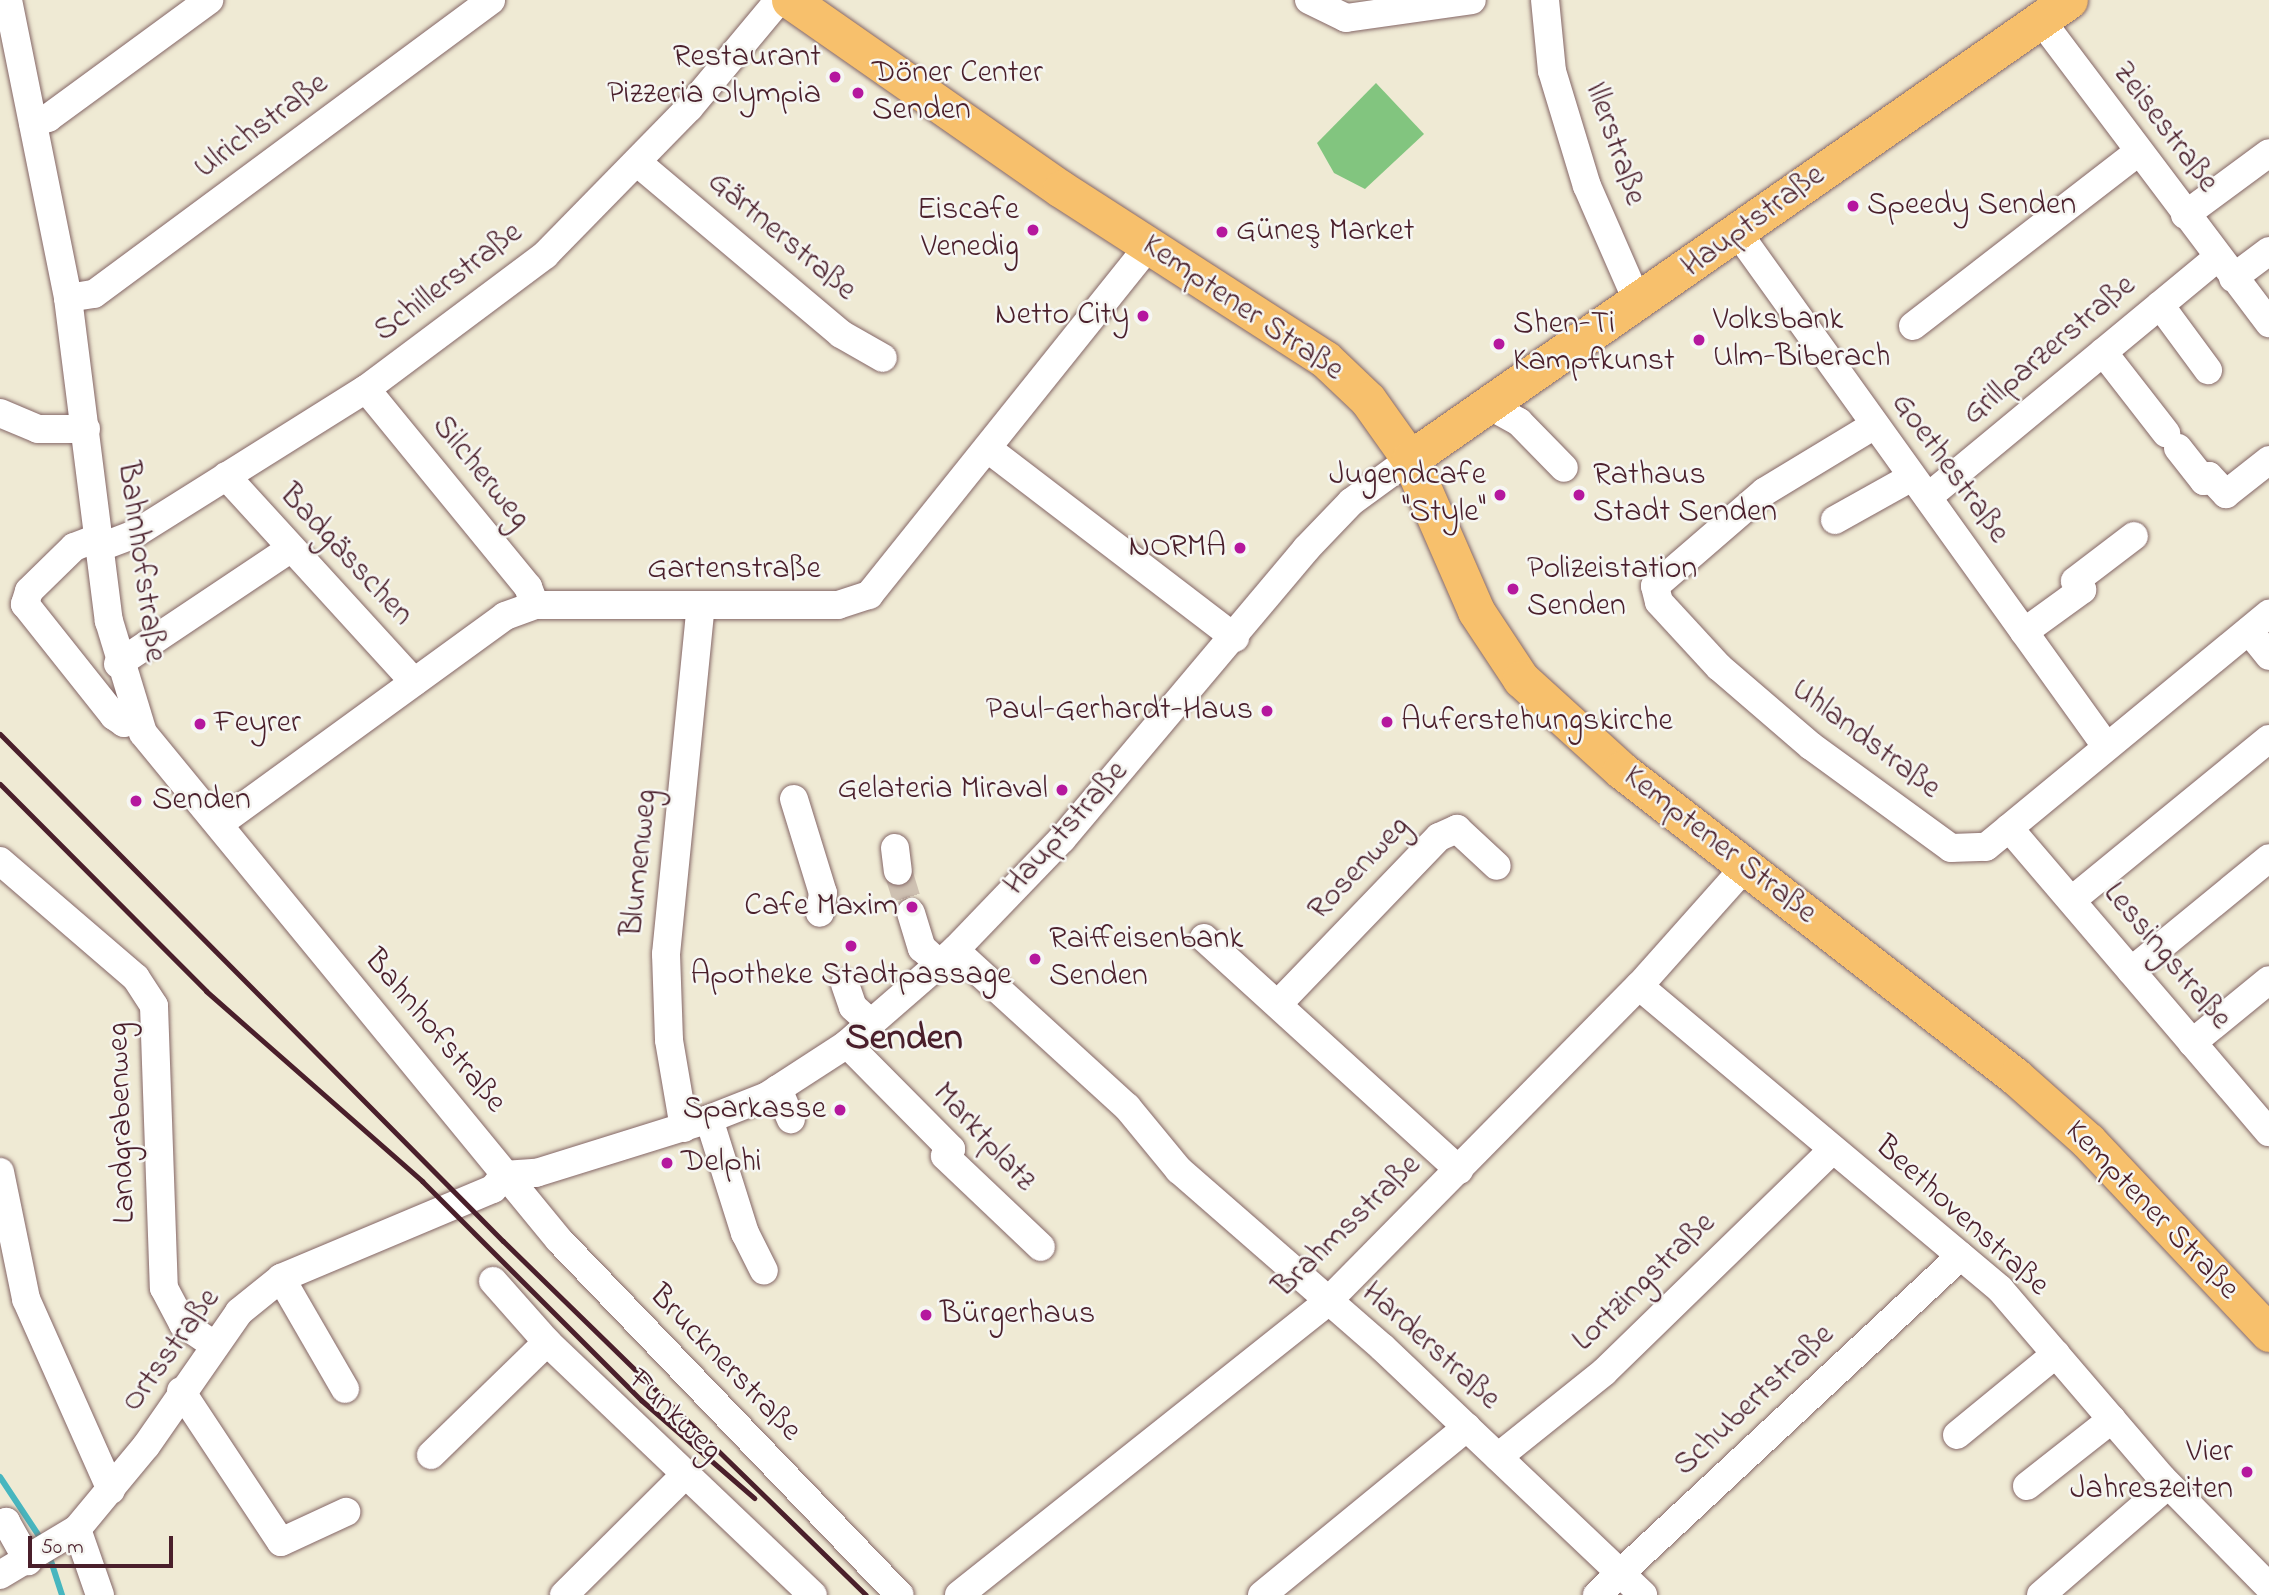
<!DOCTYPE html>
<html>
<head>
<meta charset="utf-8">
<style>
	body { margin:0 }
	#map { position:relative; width:2269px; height:1595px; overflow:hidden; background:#efead4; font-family:"Indie Flower",sans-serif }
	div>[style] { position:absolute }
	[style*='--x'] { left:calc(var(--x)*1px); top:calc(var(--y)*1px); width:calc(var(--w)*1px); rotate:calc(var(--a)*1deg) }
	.green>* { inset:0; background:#82c57f }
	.stream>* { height:6px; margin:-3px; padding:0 3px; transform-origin:3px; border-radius:3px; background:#47b6bf }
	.minor-tunnel>* { height:28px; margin-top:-14px; transform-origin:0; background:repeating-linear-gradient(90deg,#cec1b2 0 28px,transparent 0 42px) }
	.roads { filter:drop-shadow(0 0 2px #846666) drop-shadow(0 0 2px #846666) }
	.minor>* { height:28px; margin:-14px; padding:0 14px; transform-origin:14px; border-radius:14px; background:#fff }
	.major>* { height:37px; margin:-18.5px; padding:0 18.5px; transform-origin:18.5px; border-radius:18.5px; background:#f7c06c }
	.rail>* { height:5px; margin:-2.5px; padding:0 2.5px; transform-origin:2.5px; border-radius:2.5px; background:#4a1f2b }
	.dots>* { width:19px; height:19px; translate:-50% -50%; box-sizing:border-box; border:4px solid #f6f6f2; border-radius:50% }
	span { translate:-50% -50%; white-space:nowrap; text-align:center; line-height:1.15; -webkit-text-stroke:5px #f6f6f2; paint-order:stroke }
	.poi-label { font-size:32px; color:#4a1f2b }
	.right { translate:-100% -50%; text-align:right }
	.left { translate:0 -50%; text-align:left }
	.street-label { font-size:32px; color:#4a1f2b }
	.district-label { font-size:38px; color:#4a1f2b; font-weight:700 }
	.scale { position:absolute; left:28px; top:1536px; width:145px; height:32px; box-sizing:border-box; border:4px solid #4a1f2b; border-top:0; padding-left:9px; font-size:21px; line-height:24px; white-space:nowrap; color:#4a1f2b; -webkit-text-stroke:5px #f6f6f2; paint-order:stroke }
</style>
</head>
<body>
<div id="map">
	<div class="green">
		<i style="clip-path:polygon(1376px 83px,1424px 134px,1365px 189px,1334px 173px,1317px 143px)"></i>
	</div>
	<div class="stream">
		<i style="--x:0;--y:1477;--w:78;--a:56.5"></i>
		<i style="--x:49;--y:1555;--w:42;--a:72"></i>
	</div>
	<div class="minor-tunnel">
		<i style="--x:898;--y:871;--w:44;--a:72.8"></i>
	</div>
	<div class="roads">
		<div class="minor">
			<i style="--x:8;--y:0;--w:304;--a:78.6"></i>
			<i style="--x:68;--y:298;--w:326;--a:82.8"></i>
			<i style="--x:109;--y:621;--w:117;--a:73.1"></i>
			<i style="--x:143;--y:733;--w:656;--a:50.63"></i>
			<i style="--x:559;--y:1240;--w:492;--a:46.2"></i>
			<i style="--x:1309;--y:0;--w:41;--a:25.9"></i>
			<i style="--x:1346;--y:18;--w:127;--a:-8.1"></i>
			<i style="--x:1545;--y:0;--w:71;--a:84.4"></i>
			<i style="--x:1552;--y:71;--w:120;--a:73.1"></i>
			<i style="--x:1587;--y:186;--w:130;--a:66.4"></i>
			<i style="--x:2040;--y:19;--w:381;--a:53"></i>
			<i style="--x:33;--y:123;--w:16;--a:-18"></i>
			<i style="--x:48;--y:118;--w:200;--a:-36.2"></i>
			<i style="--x:638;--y:163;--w:265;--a:40.1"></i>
			<i style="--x:841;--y:334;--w:48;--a:29.7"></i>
			<i style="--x:2185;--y:215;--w:104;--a:-36.4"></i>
			<i style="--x:1738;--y:233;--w:631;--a:54.35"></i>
			<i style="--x:2233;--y:278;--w:45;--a:-36.9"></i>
			<i style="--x:68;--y:298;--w:26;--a:-9"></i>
			<i style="--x:94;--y:294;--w:494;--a:-36.5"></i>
			<i style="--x:2160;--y:305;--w:81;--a:53.6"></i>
			<i style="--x:1913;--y:326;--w:284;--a:-37.7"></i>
			<i style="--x:2103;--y:352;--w:103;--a:52.1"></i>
			<i style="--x:366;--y:389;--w:256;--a:50.7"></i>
			<i style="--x:528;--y:587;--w:19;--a:69"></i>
			<i style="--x:1492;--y:407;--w:31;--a:29"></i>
			<i style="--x:1519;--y:422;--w:64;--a:45.6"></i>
			<i style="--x:0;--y:413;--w:41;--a:22.8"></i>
			<i style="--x:38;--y:429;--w:48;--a:0"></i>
			<i style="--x:1873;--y:426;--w:127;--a:148.8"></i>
			<i style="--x:1764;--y:492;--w:144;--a:139.2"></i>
			<i style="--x:1655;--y:586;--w:16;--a:76"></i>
			<i style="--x:1659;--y:602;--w:88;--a:47.3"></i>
			<i style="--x:1719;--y:667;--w:121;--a:40.7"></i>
			<i style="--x:1811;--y:746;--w:173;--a:36.1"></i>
			<i style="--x:1951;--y:848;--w:35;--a:-2"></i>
			<i style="--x:1986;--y:847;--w:367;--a:-39.5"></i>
			<i style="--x:2178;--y:448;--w:42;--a:51.8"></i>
			<i style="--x:2204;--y:481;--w:7;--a:-45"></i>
			<i style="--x:2209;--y:476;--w:25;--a:47"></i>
			<i style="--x:2226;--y:494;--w:55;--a:-38.3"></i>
			<i style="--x:988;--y:449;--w:311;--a:37.4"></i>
			<i style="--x:226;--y:476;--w:279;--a:47.6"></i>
			<i style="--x:1928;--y:497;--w:375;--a:-39.6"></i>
			<i style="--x:1835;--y:520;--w:88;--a:-29.2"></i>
			<i style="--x:100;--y:537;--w:28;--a:159"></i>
			<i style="--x:74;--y:547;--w:63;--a:135.6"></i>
			<i style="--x:29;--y:591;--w:14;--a:107"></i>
			<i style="--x:25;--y:604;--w:143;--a:51.5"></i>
			<i style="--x:114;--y:716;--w:12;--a:35"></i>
			<i style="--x:124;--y:723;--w:12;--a:-14"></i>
			<i style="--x:101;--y:547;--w:34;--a:-21"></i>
			<i style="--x:133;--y:535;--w:275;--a:-32.1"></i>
			<i style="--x:366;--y:389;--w:224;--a:-36.8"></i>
			<i style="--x:545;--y:255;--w:206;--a:-45.6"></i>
			<i style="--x:689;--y:108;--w:141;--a:-50.2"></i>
			<i style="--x:2249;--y:631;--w:32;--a:51"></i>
			<i style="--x:2024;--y:632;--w:72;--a:-35.9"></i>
			<i style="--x:2082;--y:590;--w:11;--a:-128"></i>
			<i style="--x:2075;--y:581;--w:74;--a:-37.3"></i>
			<i style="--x:118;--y:664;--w:208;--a:-33.8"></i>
			<i style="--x:794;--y:799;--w:98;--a:72.9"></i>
			<i style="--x:823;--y:893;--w:20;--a:99"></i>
			<i style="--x:219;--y:824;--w:354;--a:-36"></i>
			<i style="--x:505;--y:616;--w:32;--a:-20"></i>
			<i style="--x:535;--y:605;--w:303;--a:0"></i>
			<i style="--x:838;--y:605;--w:33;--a:-18"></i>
			<i style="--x:869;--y:595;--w:447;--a:-51.3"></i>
			<i style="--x:2009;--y:828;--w:400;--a:49.5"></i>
			<i style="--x:895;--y:848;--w:23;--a:83"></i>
			<i style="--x:0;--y:861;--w:179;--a:40.7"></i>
			<i style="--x:136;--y:978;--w:33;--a:57"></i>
			<i style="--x:154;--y:1006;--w:282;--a:88"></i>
			<i style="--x:164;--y:1288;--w:41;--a:62.2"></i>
			<i style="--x:183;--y:1324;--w:37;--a:34"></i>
			<i style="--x:2072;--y:900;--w:254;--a:-39.3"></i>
			<i style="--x:911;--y:913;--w:37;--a:73"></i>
			<i style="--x:922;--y:948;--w:24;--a:42"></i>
			<i style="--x:1204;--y:938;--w:345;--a:42.3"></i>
			<i style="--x:955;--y:950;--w:233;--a:42.4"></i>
			<i style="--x:1127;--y:1107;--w:82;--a:50.5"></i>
			<i style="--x:1179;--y:1170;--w:269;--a:41.1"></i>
			<i style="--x:1382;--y:1347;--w:360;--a:43.5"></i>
			<i style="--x:2131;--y:971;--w:178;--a:-39.3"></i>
			<i style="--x:845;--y:984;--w:24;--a:71"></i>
			<i style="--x:853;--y:1007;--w:25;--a:42"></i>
			<i style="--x:1639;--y:986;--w:471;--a:40"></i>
			<i style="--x:2000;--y:1289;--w:249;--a:49.4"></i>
			<i style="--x:2162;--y:1478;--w:153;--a:45.5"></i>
			<i style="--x:1280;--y:1002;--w:229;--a:-46.1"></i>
			<i style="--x:1439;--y:837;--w:20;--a:-24"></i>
			<i style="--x:1457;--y:829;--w:54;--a:42.8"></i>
			<i style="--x:2192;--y:1043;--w:99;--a:-39.3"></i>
			<i style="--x:847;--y:1044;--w:148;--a:45.3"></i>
			<i style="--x:951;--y:1149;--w:9;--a:131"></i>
			<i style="--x:945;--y:1156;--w:132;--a:43.5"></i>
			<i style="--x:778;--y:1089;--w:33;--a:67"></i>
			<i style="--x:709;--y:1119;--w:120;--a:72.5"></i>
			<i style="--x:745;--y:1233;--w:42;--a:63.4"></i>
			<i style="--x:684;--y:1128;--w:89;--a:-99.7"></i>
			<i style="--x:669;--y:1040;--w:86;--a:-92"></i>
			<i style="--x:666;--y:954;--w:350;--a:-84.3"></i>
			<i style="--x:0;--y:1172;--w:130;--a:78.4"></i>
			<i style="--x:26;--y:1299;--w:209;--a:66"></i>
			<i style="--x:504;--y:1175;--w:32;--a:-4"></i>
			<i style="--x:536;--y:1173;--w:181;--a:-17.3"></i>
			<i style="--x:709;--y:1119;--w:62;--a:-21.6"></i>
			<i style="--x:767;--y:1096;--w:95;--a:-33"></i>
			<i style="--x:847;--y:1044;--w:143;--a:-41"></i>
			<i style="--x:955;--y:950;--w:154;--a:-46.1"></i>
			<i style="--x:1062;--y:839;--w:379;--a:-49.9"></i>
			<i style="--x:1306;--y:549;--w:65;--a:-46.2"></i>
			<i style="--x:1351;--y:502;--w:73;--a:-36.1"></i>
			<i style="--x:281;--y:1278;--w:128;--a:60"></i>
			<i style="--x:493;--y:1281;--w:81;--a:48.5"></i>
			<i style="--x:547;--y:1342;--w:367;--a:43.6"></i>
			<i style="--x:181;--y:1391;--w:181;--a:56.5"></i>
			<i style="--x:281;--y:1542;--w:72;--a:-24.8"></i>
			<i style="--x:1957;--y:1435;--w:128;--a:-39.3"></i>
			<i style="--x:431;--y:1455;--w:162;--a:-44.2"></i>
			<i style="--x:1498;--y:1457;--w:136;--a:-38.7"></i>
			<i style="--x:1604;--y:1372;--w:318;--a:-44.2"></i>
			<i style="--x:2027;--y:1486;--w:108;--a:-38.2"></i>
			<i style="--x:0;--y:1525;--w:7;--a:-27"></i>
			<i style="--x:6;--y:1522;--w:45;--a:60.6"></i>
			<i style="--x:77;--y:1529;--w:70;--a:70.8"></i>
			<i style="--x:0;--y:1575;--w:90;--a:-30.9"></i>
			<i style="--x:77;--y:1529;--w:108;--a:-50.3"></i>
			<i style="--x:146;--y:1446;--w:163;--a:-55.2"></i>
			<i style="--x:239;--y:1312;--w:54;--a:-39"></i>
			<i style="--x:281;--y:1278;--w:230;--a:-22.8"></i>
			<i style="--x:493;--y:1189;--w:18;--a:-52"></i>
			<i style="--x:564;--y:1595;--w:169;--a:-44.8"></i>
			<i style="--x:959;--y:1595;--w:472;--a:-38.5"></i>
			<i style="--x:1328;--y:1301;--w:443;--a:-45.4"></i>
			<i style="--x:1639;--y:986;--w:159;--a:-48.3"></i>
			<i style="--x:1262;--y:1595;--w:265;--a:-39.3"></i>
			<i style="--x:1597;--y:1595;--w:497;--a:-43"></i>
			<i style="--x:2041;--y:1595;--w:168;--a:-40.9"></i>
		</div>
		<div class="major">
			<i style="--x:790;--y:0;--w:330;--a:34.9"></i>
			<i style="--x:1061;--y:189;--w:314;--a:32.8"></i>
			<i style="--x:1325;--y:359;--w:59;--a:43.6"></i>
			<i style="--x:1368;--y:400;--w:72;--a:54.6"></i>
			<i style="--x:1410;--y:459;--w:166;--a:66.5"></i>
			<i style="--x:1476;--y:611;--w:82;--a:56.5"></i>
			<i style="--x:1521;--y:679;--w:135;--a:42.3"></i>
			<i style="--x:1621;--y:770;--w:500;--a:37.85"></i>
			<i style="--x:2016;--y:1077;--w:96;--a:41.6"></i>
			<i style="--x:2088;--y:1141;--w:264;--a:46.7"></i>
			<i style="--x:1410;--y:459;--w:803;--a:-34.86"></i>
		</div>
	</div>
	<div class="rail">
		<i style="--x:0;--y:734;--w:714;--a:45.23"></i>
		<i style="--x:503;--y:1241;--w:507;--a:44.28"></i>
		<i style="--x:0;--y:784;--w:292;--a:45.1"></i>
		<i style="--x:206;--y:991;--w:288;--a:41.3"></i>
		<i style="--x:422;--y:1181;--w:310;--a:45"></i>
		<i style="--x:641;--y:1400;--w:150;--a:40.9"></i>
	</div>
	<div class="dots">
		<i style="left:835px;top:77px;background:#b5179e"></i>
		<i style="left:858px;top:93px;background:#b5179e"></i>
		<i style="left:1853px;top:206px;background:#b5179e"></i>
		<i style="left:1033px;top:230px;background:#b5179e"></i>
		<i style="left:1222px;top:232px;background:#b5179e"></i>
		<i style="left:1143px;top:316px;background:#b5179e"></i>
		<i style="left:1699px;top:340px;background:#b5179e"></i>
		<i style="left:1499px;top:344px;background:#b5179e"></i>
		<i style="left:1500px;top:495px;background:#b5179e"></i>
		<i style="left:1579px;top:495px;background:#b5179e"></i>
		<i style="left:1240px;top:548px;background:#b5179e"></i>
		<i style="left:1513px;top:589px;background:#b5179e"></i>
		<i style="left:1267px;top:711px;background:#b5179e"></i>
		<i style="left:1387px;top:722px;background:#b5179e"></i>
		<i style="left:200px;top:724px;background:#b5179e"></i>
		<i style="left:1062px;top:790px;background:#b5179e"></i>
		<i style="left:136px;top:801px;background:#b5179e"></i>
		<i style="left:912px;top:907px;background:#b5179e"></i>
		<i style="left:851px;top:946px;background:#b5179e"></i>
		<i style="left:1035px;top:959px;background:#b5179e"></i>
		<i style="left:840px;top:1110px;background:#b5179e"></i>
		<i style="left:667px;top:1163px;background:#b5179e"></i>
		<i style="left:926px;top:1315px;background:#b5179e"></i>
		<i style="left:2247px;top:1472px;background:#b5179e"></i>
	</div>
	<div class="poi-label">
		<span class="right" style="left:821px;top:77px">Restaurant<br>Pizzeria Olympia</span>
		<span class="left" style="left:872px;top:93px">Döner Center<br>Senden</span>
		<span class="left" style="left:1867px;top:206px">Speedy Senden</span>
		<span class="right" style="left:1019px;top:230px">Eiscafe<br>Venedig</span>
		<span class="left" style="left:1236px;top:232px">Güneş Market</span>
		<span class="right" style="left:1129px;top:316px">Netto City</span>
		<span class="left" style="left:1713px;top:340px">Volksbank<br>Ulm-Biberach</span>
		<span class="left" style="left:1513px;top:344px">Shen-Ti<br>Kampfkunst</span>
		<span class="right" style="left:1486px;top:495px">Jugendcafe<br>"Style"</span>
		<span class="left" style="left:1593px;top:495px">Rathaus<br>Stadt Senden</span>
		<span class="right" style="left:1226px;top:548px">NORMA</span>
		<span class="left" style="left:1527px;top:589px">Polizeistation<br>Senden</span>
		<span class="right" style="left:1253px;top:711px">Paul-Gerhardt-Haus</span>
		<span class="left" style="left:1401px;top:722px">Auferstehungskirche</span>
		<span class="left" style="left:214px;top:724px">Feyrer</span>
		<span class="right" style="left:1048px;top:790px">Gelateria Miraval</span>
		<span class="left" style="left:152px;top:801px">Senden</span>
		<span class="right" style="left:898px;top:907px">Cafe Maxim</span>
		<span class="left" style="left:1049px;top:959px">Raiffeisenbank<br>Senden</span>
		<span style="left:851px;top:976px">Apotheke Stadtpassage</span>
		<span class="right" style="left:826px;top:1110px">Sparkasse</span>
		<span class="left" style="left:681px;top:1163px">Delphi</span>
		<span class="left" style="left:940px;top:1315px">Bürgerhaus</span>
		<span class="right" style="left:2233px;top:1472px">Vier<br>Jahreszeiten</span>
	</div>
	<div class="street-label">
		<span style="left:262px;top:127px;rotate:-36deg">Ulrichstraße</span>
		<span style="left:2164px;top:128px;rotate:53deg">Zeisestraße</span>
		<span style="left:1614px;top:144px;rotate:71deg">Illerstraße</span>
		<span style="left:1754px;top:222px;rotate:-36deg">Hauptstraße</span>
		<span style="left:781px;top:237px;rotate:40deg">Gärtnerstraße</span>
		<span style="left:449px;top:283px;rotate:-37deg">Schillerstraße</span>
		<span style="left:1242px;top:309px;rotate:34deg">Kemptener Straße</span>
		<span style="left:2050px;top:351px;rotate:-40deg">Grillparzerstraße</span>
		<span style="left:1949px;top:469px;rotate:54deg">Goethestraße</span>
		<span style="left:480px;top:473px;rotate:51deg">Silcherweg</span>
		<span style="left:345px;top:556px;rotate:47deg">Badgässchen</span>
		<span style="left:140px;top:562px;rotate:82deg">Bahnhofstraße</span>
		<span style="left:734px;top:570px">Gartenstraße</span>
		<span style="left:1865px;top:740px;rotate:37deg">Uhlandstraße</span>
		<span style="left:1067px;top:829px;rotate:-48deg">Hauptstraße</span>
		<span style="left:1719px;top:846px;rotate:38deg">Kemptener Straße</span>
		<span style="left:641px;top:863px;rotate:-84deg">Blumenweg</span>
		<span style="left:1360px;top:869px;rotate:-46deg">Rosenweg</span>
		<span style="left:2166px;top:957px;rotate:50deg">Lessingstraße</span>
		<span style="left:434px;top:1032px;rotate:50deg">Bahnhofstraße</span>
		<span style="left:123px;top:1123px;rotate:-92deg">Landgrabenweg</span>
		<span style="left:983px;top:1138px;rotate:47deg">Marktplatz</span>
		<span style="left:2151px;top:1211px;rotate:46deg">Kemptener Straße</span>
		<span style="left:1961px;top:1217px;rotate:42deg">Beethovenstraße</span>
		<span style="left:1348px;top:1227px;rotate:-44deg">Brahmsstraße</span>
		<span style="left:1645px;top:1283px;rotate:-44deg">Lortzingstraße</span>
		<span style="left:1430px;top:1347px;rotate:42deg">Harderstraße</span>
		<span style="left:172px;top:1351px;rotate:-54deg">Ortsstraße</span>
		<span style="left:724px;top:1364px;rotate:46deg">Brucknerstraße</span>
		<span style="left:1755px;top:1401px;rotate:-43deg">Schubertstraße</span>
		<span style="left:674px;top:1416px;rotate:44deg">Funkweg</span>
	</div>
	<div class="district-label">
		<span style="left:904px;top:1040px">Senden</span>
	</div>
	<div class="scale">50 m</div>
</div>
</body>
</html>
